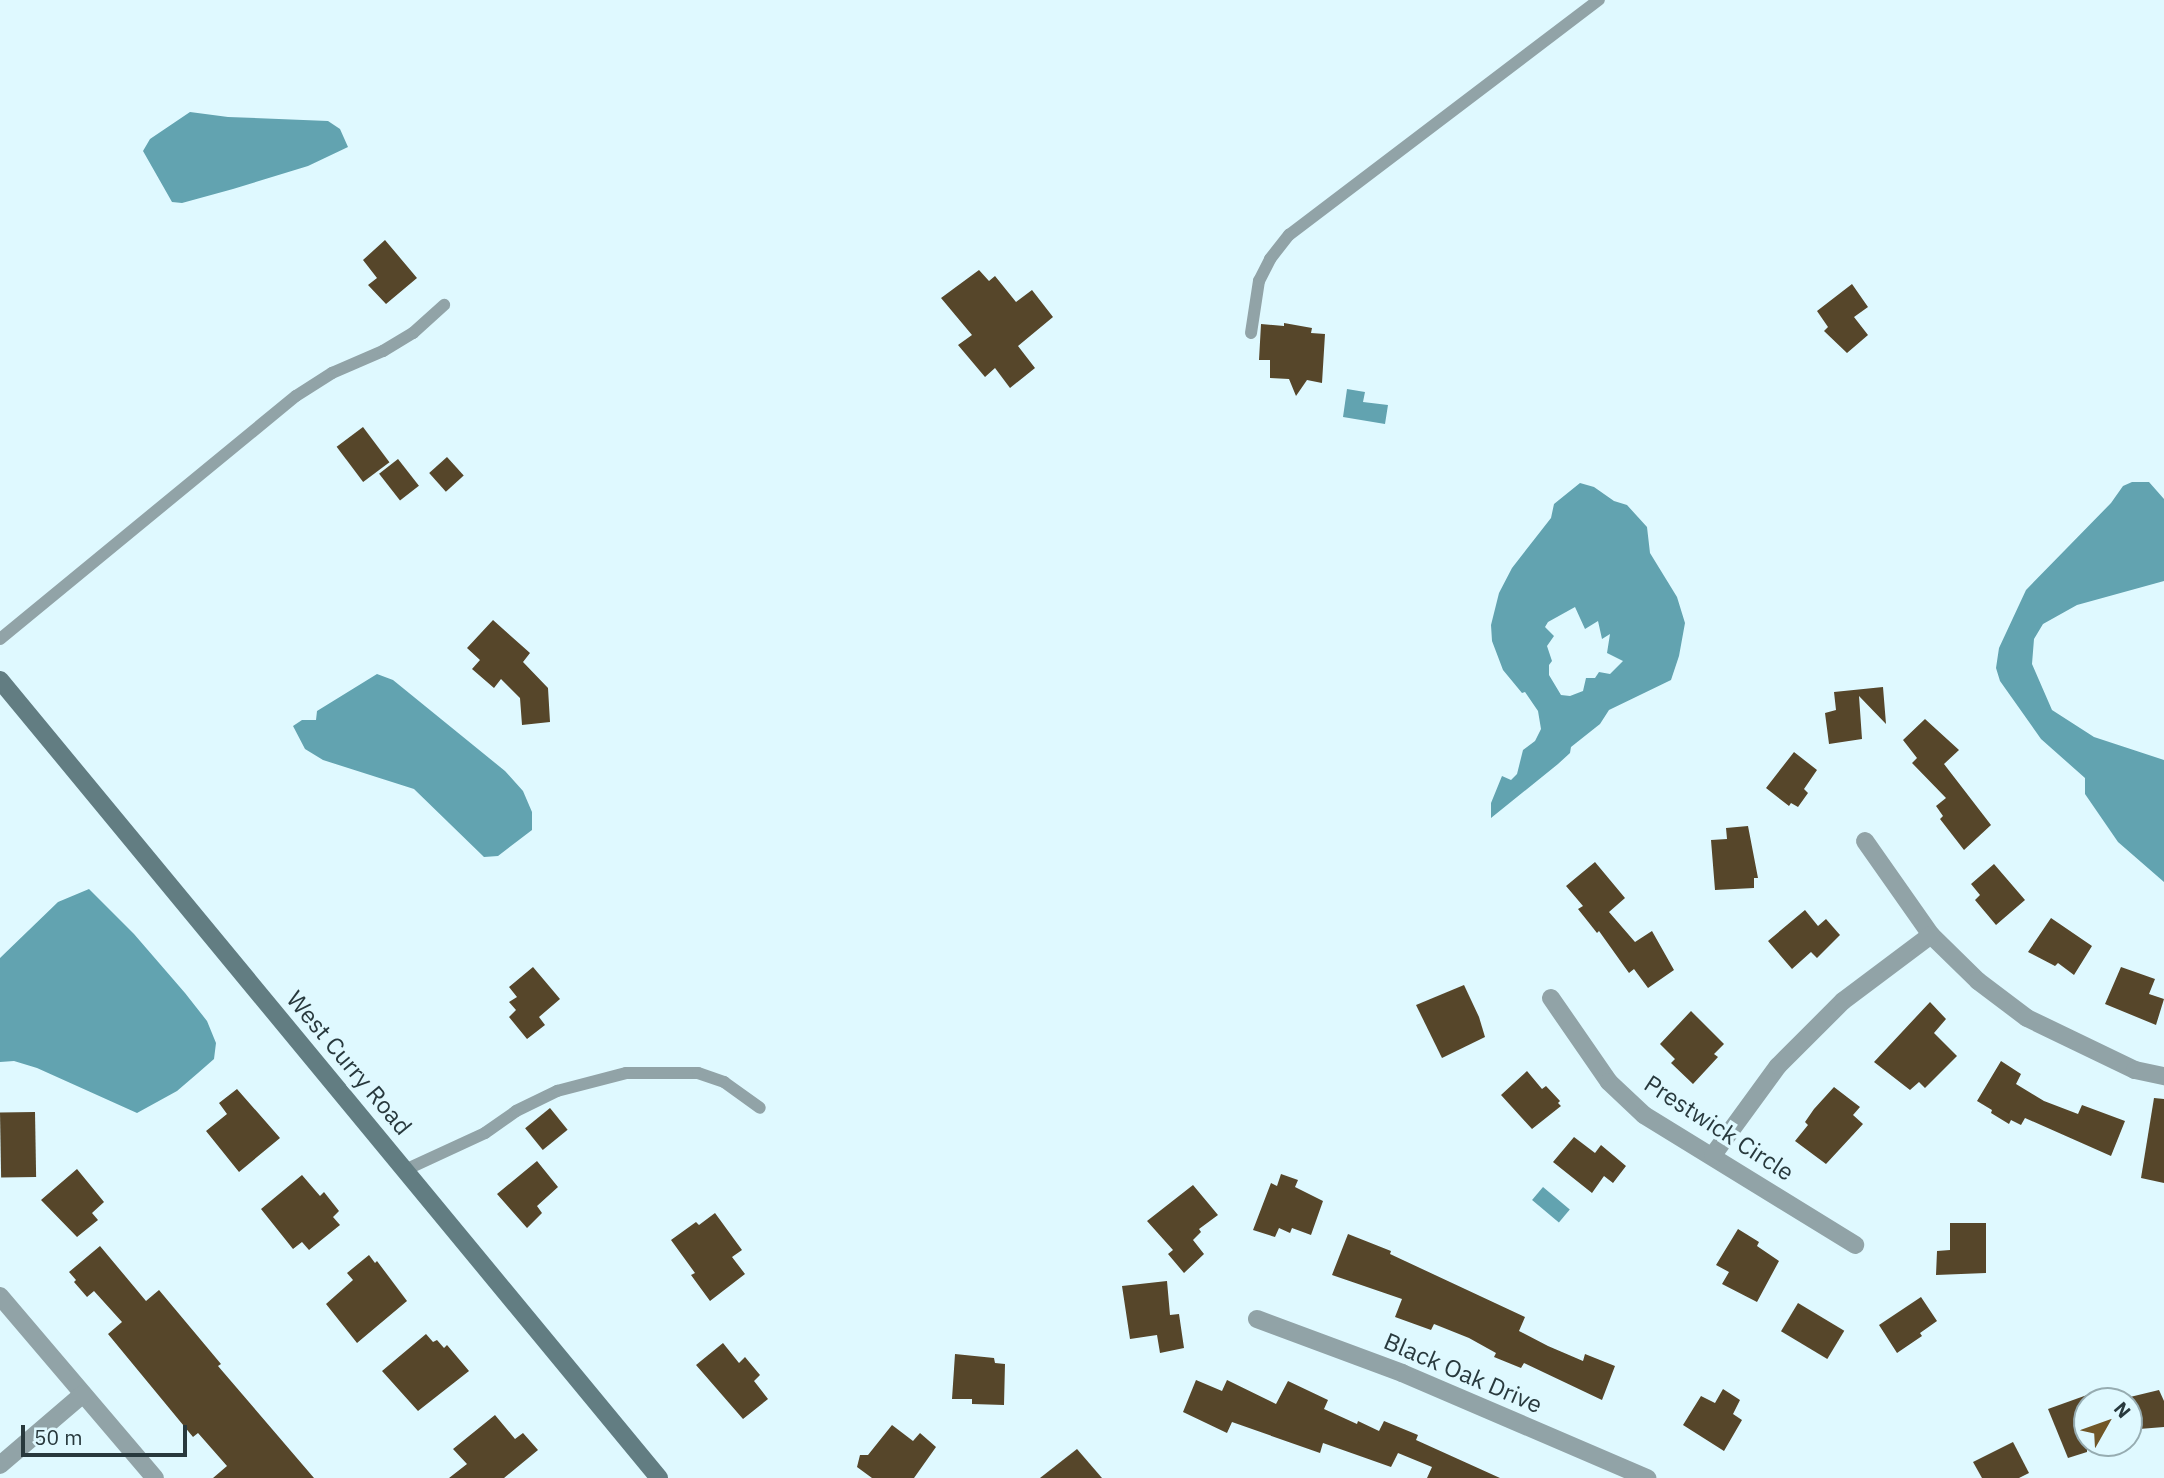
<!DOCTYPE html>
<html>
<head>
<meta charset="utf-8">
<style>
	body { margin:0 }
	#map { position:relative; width:2164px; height:1478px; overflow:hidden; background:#dff9ff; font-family:"IBM Plex Sans",sans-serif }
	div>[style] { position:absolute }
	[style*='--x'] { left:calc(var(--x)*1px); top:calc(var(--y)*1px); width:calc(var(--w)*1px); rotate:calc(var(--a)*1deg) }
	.water>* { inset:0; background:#62a3b0; transform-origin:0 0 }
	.building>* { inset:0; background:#56462a; transform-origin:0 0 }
	.lane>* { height:12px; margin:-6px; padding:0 6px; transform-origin:6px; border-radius:6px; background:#91a3a7 }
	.street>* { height:18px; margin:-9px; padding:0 9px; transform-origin:9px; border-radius:9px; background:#91a3a7 }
	.secondary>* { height:18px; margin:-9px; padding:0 9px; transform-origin:9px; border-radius:9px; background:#627d82 }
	span { translate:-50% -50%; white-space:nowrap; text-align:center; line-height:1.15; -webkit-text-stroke:7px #dff9ff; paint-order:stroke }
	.street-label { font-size:24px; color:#28393d }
	.north { position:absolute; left:2073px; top:1387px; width:70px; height:70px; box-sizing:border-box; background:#dff9ff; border:2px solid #96acb1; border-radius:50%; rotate:50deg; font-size:19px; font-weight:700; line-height:28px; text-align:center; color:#28393d }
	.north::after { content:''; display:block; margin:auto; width:24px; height:32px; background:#705728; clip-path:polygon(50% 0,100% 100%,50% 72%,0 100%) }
	.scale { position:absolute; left:21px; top:1425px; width:166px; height:32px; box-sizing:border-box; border:4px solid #28393d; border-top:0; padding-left:9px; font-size:21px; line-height:24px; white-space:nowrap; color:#28393d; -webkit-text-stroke:5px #dff9ff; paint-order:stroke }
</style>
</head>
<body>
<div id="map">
	<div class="water">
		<i style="clip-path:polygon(190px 112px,228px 117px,328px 121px,340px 129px,348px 147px,308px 166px,233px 189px,182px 203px,172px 202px,143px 151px,150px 139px)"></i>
		<i style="clip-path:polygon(1347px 389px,1365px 392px,1363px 402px,1388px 405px,1385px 424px,1343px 417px)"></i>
		<i style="clip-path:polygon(2132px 482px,2149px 482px,2164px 499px,2164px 581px,2077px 605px,2043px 624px,2034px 639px,2032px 664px,2052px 710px,2094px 737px,2164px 760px,2164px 882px,2118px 842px,2085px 794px,2085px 778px,2041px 739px,2000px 681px,1996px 668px,1999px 648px,2026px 590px,2111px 503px,2123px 486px)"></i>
		<i style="clip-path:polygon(evenodd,1580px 483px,1594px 487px,1614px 501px,1627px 505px,1647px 527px,1650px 553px,1677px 597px,1685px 623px,1679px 656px,1671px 680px,1609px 710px,1600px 724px,1571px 747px,1570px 753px,1558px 764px,1491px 818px,1491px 803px,1502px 776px,1511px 780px,1517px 774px,1523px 750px,1535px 741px,1541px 729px,1538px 711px,1525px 692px,1522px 693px,1503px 670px,1492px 641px,1491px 625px,1499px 593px,1512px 568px,1551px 518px,1554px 504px,1580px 483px,1575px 607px,1585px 629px,1598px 621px,1602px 639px,1610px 634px,1607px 653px,1623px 661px,1610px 674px,1599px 672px,1595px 678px,1586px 678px,1583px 691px,1570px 696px,1561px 695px,1549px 675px,1549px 665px,1552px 661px,1547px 646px,1554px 636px,1545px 627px,1548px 622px,1575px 607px)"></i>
		<i style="clip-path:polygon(377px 674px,393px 680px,505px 771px,523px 791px,532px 812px,532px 830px,498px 856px,484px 857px,414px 789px,323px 760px,305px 749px,293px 726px,302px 720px,316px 720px,317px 711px)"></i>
		<i style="clip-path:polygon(89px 889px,134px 934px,185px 993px,207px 1021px,216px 1043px,214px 1059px,198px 1073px,177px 1091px,137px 1113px,37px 1068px,14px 1061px,0 1062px,0 958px,58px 902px)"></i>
		<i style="left:1543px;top:1187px;width:35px;height:17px;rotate:40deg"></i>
	</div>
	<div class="building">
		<i style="clip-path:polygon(385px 240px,417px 278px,386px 304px,368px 285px,377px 278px,363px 260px)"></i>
		<i style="clip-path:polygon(979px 270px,989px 281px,995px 276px,1016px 302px,1032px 290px,1053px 317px,1018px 346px,1035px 368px,1010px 388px,995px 368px,985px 377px,958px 345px,972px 335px,941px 298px)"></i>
		<i style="clip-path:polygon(1852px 284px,1868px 307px,1854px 317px,1868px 335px,1847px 353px,1824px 331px,1828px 327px,1817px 311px)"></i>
		<i style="clip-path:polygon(1284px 323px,1312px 328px,1311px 333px,1325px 334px,1322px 383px,1307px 380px,1296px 396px,1289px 379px,1270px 378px,1270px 360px,1259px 360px,1261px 324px,1284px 326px)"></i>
		<i style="left:363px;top:427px;width:44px;height:33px;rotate:53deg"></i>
		<i style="left:447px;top:457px;width:25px;height:24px;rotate:48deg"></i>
		<i style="left:398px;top:459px;width:34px;height:24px;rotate:52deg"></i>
		<i style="clip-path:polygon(493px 620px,530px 653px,523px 662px,548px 688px,550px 722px,522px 725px,520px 698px,501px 679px,494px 688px,472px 669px,480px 660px,467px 648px)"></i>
		<i style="clip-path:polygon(1883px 687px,1886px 724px,1859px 696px,1862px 739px,1829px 744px,1825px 713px,1836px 710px,1834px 692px)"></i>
		<i style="clip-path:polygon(1925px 719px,1959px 750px,1944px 764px,1991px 825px,1964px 850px,1940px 819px,1943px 816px,1936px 806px,1946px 798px,1912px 763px,1917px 758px,1903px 740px)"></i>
		<i style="clip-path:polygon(1794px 752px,1817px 770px,1804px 789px,1808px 793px,1798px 807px,1791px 803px,1789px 806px,1766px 788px)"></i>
		<i style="clip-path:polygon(1748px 826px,1758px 878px,1754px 878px,1754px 888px,1715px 890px,1711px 840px,1727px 839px,1726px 828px)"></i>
		<i style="clip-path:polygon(1595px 862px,1625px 898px,1609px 912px,1635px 942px,1652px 931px,1674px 970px,1648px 988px,1634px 969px,1629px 973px,1599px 931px,1597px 933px,1578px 909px,1583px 906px,1566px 886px)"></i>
		<i style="clip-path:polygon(1994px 864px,2025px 900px,1996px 925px,1975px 900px,1980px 895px,1971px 884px)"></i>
		<i style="clip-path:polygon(1805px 910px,1818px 926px,1826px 919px,1840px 935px,1817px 958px,1811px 952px,1792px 969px,1768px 941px)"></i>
		<i style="clip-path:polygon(2051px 918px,2092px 946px,2074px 975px,2058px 963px,2055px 966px,2028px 952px)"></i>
		<i style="clip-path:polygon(533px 967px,560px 999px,539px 1017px,545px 1025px,527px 1039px,509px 1017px,516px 1010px,509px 1002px,517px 997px,509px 987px)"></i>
		<i style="clip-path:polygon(2121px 967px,2155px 979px,2149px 994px,2164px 999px,2156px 1025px,2105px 1004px)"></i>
		<i style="clip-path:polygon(1464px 985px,1479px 1017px,1485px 1037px,1442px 1058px,1416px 1005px)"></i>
		<i style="clip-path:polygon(1930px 1002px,1946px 1019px,1934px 1033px,1957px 1056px,1925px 1088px,1919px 1082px,1910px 1090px,1874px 1062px)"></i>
		<i style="clip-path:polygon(1691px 1011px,1724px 1044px,1714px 1054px,1718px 1057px,1693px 1084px,1671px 1063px,1675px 1059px,1660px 1044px)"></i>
		<i style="clip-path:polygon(2001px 1061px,2021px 1074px,2016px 1084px,2044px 1101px,2078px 1114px,2082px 1105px,2125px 1121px,2111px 1156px,2025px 1118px,2021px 1125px,2011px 1120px,2009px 1124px,1991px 1113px,1992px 1110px,1977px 1101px)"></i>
		<i style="clip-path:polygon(1527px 1071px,1542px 1089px,1546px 1086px,1560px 1101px,1558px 1103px,1561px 1106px,1532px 1129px,1501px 1095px)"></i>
		<i style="clip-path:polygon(1834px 1087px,1860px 1107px,1853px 1115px,1863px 1124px,1826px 1164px,1795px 1141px,1808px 1125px,1805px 1122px,1814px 1109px)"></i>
		<i style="clip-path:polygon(237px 1089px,280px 1138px,239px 1172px,206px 1131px,227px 1114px,219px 1103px)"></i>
		<i style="clip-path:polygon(2154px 1098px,2164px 1099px,2164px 1183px,2141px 1178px)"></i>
		<i style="left:550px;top:1108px;width:28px;height:32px;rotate:51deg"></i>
		<i style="left:35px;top:1112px;width:65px;height:35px;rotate:89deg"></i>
		<i style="clip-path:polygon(1574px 1137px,1595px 1153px,1601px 1145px,1626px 1166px,1613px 1183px,1604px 1176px,1592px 1193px,1553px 1162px)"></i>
		<i style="clip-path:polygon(537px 1161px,558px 1187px,537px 1206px,542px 1213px,527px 1228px,497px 1194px)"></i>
		<i style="clip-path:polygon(77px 1169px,104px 1202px,92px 1213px,98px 1220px,77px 1237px,41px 1200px)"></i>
		<i style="clip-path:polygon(1281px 1174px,1298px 1180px,1295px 1187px,1323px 1201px,1311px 1235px,1292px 1228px,1290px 1233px,1279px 1228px,1275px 1237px,1253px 1230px,1271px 1183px,1277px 1186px)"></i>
		<i style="clip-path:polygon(302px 1175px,320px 1196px,324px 1192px,339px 1211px,333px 1217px,340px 1225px,309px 1250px,302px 1242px,293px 1249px,261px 1209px)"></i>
		<i style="clip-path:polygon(1193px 1185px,1218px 1215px,1199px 1229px,1201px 1232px,1193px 1240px,1204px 1254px,1184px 1273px,1168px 1254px,1173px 1250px,1147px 1221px)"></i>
		<i style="clip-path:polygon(715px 1213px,742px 1250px,732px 1257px,745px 1274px,710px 1301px,691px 1275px,695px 1273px,671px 1240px,696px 1222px,699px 1225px)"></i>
		<i style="clip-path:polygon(1950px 1223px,1986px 1223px,1986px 1273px,1936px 1275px,1937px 1251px,1950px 1250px)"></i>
		<i style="clip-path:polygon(1738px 1229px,1759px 1242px,1757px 1246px,1779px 1261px,1757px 1302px,1722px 1284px,1729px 1272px,1716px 1265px)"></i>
		<i style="clip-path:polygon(1348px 1234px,1391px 1251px,1390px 1254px,1525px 1317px,1519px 1331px,1548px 1346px,1583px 1361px,1585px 1354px,1615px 1366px,1602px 1400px,1524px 1363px,1521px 1368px,1494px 1357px,1496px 1353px,1469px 1338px,1434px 1324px,1431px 1330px,1395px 1317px,1402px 1299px,1332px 1275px)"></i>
		<i style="clip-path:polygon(100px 1246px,146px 1301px,159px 1290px,221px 1364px,218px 1366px,314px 1478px,213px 1478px,227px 1466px,198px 1433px,193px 1437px,108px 1334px,122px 1322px,94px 1291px,87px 1297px,74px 1282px,76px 1280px,69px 1272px)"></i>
		<i style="clip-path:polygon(369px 1255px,375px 1263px,377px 1261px,407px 1301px,357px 1343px,326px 1304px,353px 1280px,347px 1273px)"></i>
		<i style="clip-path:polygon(1167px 1281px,1170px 1315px,1179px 1314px,1184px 1348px,1160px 1353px,1157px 1335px,1130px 1339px,1122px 1286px)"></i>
		<i style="clip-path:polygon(1921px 1297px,1937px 1321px,1920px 1333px,1922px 1336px,1897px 1353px,1879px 1325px)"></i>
		<i style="left:1798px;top:1303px;width:54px;height:33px;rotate:31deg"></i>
		<i style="clip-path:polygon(426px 1334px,433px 1342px,437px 1340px,444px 1348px,447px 1345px,469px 1371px,418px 1411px,382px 1371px)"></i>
		<i style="clip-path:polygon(723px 1343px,739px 1363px,745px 1357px,760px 1375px,754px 1381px,768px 1399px,743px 1419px,696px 1365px)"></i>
		<i style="clip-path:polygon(955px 1354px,994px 1358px,995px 1363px,1005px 1364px,1004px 1405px,972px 1404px,972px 1399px,952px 1399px)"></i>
		<i style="clip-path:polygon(1196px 1380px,1222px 1391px,1227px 1380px,1276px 1404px,1288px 1381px,1328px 1400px,1324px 1409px,1357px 1424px,1358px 1421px,1379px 1431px,1384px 1421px,1418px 1435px,1416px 1440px,1500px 1478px,1427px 1478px,1432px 1467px,1398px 1453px,1391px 1467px,1323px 1443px,1320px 1453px,1232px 1422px,1227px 1433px,1183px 1412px)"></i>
		<i style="clip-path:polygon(1723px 1389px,1740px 1400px,1733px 1414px,1742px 1420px,1724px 1451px,1683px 1425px,1701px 1396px,1715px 1403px)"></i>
		<i style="clip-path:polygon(2159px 1390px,2164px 1401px,2164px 1427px,2139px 1429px,2130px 1397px)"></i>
		<i style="clip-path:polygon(2087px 1395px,2087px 1452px,2068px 1458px,2048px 1409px)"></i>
		<i style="clip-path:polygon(495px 1415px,515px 1439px,523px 1433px,538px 1450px,504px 1478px,449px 1478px,467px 1464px,453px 1449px)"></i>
		<i style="clip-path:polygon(892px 1425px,913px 1441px,920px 1433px,936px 1447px,914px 1478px,872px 1478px,857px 1467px,860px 1455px,868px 1455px)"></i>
		<i style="clip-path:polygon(2013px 1442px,2029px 1473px,2019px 1478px,1982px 1478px,1973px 1462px)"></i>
		<i style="clip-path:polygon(1077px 1449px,1102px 1478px,1040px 1478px)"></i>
	</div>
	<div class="lane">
		<i style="--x:1251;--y:333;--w:53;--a:-81.3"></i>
		<i style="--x:1259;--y:281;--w:25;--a:-63"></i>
		<i style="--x:1270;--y:259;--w:31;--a:-52"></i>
		<i style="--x:1289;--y:235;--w:389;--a:-37.2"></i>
		<i style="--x:0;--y:639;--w:383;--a:-39.4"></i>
		<i style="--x:296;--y:396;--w:43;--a:-32.6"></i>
		<i style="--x:332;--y:373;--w:56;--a:-23.3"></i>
		<i style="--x:383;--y:351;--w:35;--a:-31"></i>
		<i style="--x:413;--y:333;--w:42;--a:-42.1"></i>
		<i style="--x:405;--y:1170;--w:88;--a:-24.8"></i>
		<i style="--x:485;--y:1133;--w:38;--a:-35"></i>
		<i style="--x:516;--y:1111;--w:46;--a:-26"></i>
		<i style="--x:557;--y:1091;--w:71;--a:-14.6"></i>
		<i style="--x:626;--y:1073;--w:72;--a:0"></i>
		<i style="--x:698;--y:1073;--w:28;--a:19"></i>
		<i style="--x:724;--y:1082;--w:44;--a:35.8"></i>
	</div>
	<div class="street">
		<i style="--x:1865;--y:841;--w:115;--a:54.9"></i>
		<i style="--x:1931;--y:935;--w:66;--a:44.4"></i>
		<i style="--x:1978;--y:981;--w:61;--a:37.1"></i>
		<i style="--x:2027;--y:1018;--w:120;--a:25.7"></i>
		<i style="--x:2135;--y:1070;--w:30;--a:12"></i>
		<i style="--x:1551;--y:998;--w:102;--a:55.4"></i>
		<i style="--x:1609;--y:1082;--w:48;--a:43.3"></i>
		<i style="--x:1644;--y:1115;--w:248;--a:31.6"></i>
		<i style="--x:1713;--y:1155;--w:110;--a:-53.9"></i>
		<i style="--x:1778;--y:1066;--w:92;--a:-45"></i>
		<i style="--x:1843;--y:1001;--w:110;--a:-36.9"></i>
		<i style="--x:0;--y:1296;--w:239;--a:49.6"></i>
		<i style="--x:1257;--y:1319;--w:155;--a:20.4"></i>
		<i style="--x:1402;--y:1373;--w:267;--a:23.2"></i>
		<i style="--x:0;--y:1465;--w:109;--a:-40.5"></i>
	</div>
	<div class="secondary">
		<i style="--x:0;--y:680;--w:1035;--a:50.45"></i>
	</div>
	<div class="street-label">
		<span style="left:349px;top:1063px;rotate:50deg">West Curry Road</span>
		<span style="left:1719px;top:1128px;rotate:33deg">Prestwick Circle</span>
		<span style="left:1463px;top:1373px;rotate:23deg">Black Oak Drive</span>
	</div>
	<div class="north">N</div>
	<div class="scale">50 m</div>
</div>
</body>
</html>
